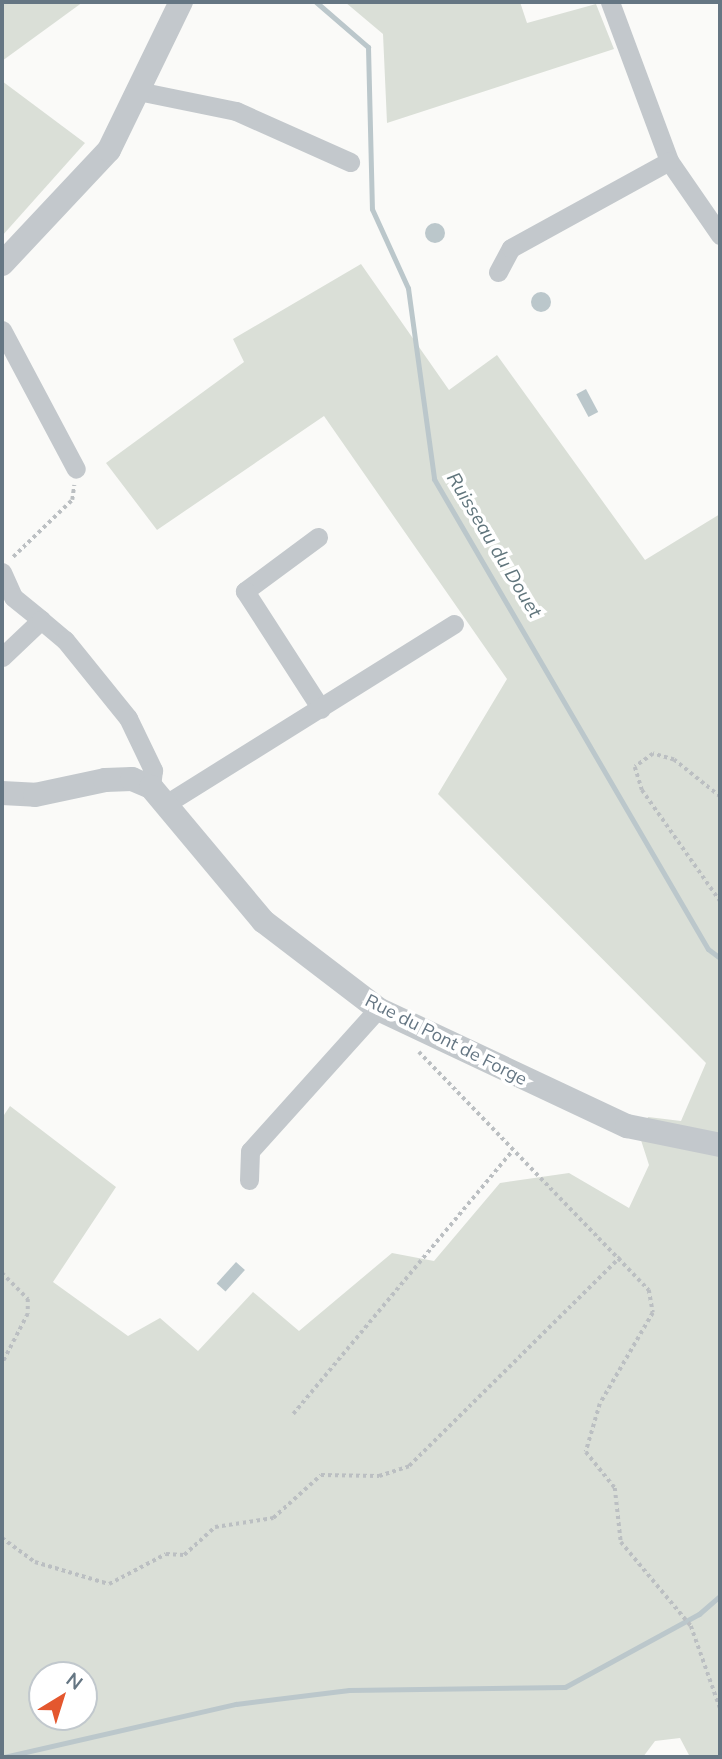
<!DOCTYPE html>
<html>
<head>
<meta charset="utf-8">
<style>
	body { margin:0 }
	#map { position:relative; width:722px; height:1759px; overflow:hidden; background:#fafaf8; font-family:Mulish,sans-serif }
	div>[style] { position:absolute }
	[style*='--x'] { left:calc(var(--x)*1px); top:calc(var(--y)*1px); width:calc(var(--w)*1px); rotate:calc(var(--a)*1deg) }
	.green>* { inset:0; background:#dadfd7 }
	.water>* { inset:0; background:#bbc7cb; transform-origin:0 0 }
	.round { border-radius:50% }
	.stream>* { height:5px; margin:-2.5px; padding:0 2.5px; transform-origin:2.5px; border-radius:2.5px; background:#bbc7cb }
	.path>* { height:3.5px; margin-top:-1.75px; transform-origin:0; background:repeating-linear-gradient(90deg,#bbbfc2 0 3.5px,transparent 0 7px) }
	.minor>* { height:19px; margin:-9.5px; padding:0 9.5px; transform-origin:9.5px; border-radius:9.5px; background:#c3c8cc }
	.tertiary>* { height:24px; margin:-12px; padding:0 12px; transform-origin:12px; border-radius:12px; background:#c3c8cc }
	span { translate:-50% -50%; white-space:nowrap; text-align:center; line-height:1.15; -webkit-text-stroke:7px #fff; paint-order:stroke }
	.street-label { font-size:18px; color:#657683 }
	.water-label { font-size:19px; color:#60757c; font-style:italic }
	.frame { position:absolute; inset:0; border:4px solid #657683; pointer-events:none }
	.north { position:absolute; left:28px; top:1661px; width:70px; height:70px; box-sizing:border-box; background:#fff; border:2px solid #c1c8cd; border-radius:50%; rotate:38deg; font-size:19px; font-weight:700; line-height:28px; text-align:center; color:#657683 }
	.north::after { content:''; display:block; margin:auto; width:24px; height:32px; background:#e4572e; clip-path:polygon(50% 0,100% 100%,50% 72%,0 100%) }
</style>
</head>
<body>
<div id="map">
	<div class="green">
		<i style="clip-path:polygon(2px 2px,83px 2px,2px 61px)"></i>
		<i style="clip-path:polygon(345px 2px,520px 2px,527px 23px,596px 4px,614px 49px,387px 123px,383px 34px)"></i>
		<i style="clip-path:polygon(2px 81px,85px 143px,2px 236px)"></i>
		<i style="clip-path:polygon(evenodd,361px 264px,449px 390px,497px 355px,645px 560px,720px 514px,720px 1757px,690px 1757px,680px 1738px,655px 1741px,643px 1757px,2px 1757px,2px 1118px,10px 1106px,116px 1187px,53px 1282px,128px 1336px,160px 1318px,198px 1351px,253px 1292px,299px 1331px,392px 1253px,434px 1261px,500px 1183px,569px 1173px,629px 1208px,649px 1165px,640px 1137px,648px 1117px,681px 1121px,706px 1063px,438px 794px,507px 679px,324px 416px,157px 530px,106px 463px,244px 362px,233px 339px,361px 264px,42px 1675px,84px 1675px,84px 1717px,42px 1717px,42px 1675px)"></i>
	</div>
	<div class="water">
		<i class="round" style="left:425px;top:223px;width:20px;height:20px"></i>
		<i class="round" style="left:531px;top:292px;width:20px;height:20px"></i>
		<i style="left:586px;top:389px;width:26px;height:11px;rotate:62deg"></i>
		<i style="left:236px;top:1262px;width:12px;height:29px;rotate:42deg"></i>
	</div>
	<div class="stream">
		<i style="--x:316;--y:2;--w:69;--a:40.9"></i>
		<i style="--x:368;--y:47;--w:162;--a:88.6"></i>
		<i style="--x:372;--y:209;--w:87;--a:65.5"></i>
		<i style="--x:408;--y:288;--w:193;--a:82.2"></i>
		<i style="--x:434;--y:479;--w:544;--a:59.76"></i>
		<i style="--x:708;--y:949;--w:15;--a:37"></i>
		<i style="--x:4;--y:1757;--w:238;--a:-12.9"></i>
		<i style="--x:236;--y:1704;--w:114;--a:-7.1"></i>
		<i style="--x:349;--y:1690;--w:216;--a:-0.8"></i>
		<i style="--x:565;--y:1687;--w:153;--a:-28.6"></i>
		<i style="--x:699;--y:1614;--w:28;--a:-41"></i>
	</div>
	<div class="path">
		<i style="--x:13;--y:557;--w:82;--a:-44"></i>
		<i style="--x:72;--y:500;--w:15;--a:-82"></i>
		<i style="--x:720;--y:797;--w:59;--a:-141.2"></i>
		<i style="--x:674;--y:760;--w:22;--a:-164"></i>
		<i style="--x:653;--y:754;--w:22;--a:144"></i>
		<i style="--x:635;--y:767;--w:24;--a:73"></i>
		<i style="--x:642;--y:790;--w:136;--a:54.9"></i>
		<i style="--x:419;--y:1052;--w:331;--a:46"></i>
		<i style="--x:649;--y:1290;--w:23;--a:80"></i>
		<i style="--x:653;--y:1313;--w:105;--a:120.2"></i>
		<i style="--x:600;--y:1404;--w:50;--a:106.3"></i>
		<i style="--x:586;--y:1452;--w:46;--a:51.1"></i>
		<i style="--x:615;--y:1488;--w:54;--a:83.7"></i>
		<i style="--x:621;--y:1542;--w:109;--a:50.2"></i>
		<i style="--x:691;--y:1626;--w:87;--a:70.5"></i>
		<i style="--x:2;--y:1273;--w:37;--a:45"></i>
		<i style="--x:28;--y:1299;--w:15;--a:90"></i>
		<i style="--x:28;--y:1314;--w:56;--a:117.5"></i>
		<i style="--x:293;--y:1414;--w:341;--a:-50.2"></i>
		<i style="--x:2;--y:1538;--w:41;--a:36"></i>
		<i style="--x:35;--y:1562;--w:77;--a:16.6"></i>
		<i style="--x:109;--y:1584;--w:64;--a:-27.8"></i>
		<i style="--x:166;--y:1554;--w:18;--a:3"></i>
		<i style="--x:184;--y:1555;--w:42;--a:-42.1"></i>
		<i style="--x:215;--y:1527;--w:59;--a:-8.8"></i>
		<i style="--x:273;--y:1518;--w:64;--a:-41.9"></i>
		<i style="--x:321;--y:1475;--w:58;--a:1"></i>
		<i style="--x:379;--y:1476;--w:32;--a:-18"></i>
		<i style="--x:409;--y:1466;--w:297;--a:-44.7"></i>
	</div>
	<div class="minor">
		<i style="--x:610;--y:2;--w:170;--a:69.6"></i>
		<i style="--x:669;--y:161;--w:90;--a:55.4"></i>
		<i style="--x:138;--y:91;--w:100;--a:11.5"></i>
		<i style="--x:236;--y:111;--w:125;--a:24.1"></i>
		<i style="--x:498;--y:272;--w:27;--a:-62"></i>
		<i style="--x:511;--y:248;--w:180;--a:-28.8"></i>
		<i style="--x:2;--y:330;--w:157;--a:62"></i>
		<i style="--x:318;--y:537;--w:91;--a:143.5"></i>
		<i style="--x:245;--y:591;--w:140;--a:57.2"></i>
		<i style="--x:2;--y:572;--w:27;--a:66"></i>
		<i style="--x:13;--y:597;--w:36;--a:39"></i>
		<i style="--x:2;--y:657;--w:54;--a:-43.5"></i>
		<i style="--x:41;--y:620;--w:31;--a:40"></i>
		<i style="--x:65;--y:640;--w:100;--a:51.1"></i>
		<i style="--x:128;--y:718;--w:58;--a:64.3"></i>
		<i style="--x:153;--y:770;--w:17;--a:97"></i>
		<i style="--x:169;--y:802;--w:336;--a:-32"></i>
		<i style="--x:249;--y:1180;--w:29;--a:-88"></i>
		<i style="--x:250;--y:1151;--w:191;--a:-48"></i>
	</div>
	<div class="tertiary">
		<i style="--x:2;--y:264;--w:156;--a:-46.8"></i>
		<i style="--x:109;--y:150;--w:165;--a:-64.1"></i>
		<i style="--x:2;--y:793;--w:33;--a:3"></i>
		<i style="--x:35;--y:795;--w:72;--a:-12.1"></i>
		<i style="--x:105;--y:780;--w:27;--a:-2"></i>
		<i style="--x:132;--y:779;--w:21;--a:23"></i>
		<i style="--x:151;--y:787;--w:175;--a:50.1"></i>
		<i style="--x:263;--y:921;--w:145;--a:37.4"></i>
		<i style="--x:378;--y:1009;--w:275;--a:25.2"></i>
		<i style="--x:627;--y:1126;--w:95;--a:11.5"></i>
	</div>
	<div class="street-label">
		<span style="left:446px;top:1040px;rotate:27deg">Rue du Pont de Forge</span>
	</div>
	<div class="water-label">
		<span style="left:494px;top:545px;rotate:59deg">Ruisseau du Douet</span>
	</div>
	<div class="frame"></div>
	<div class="north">N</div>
</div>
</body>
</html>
